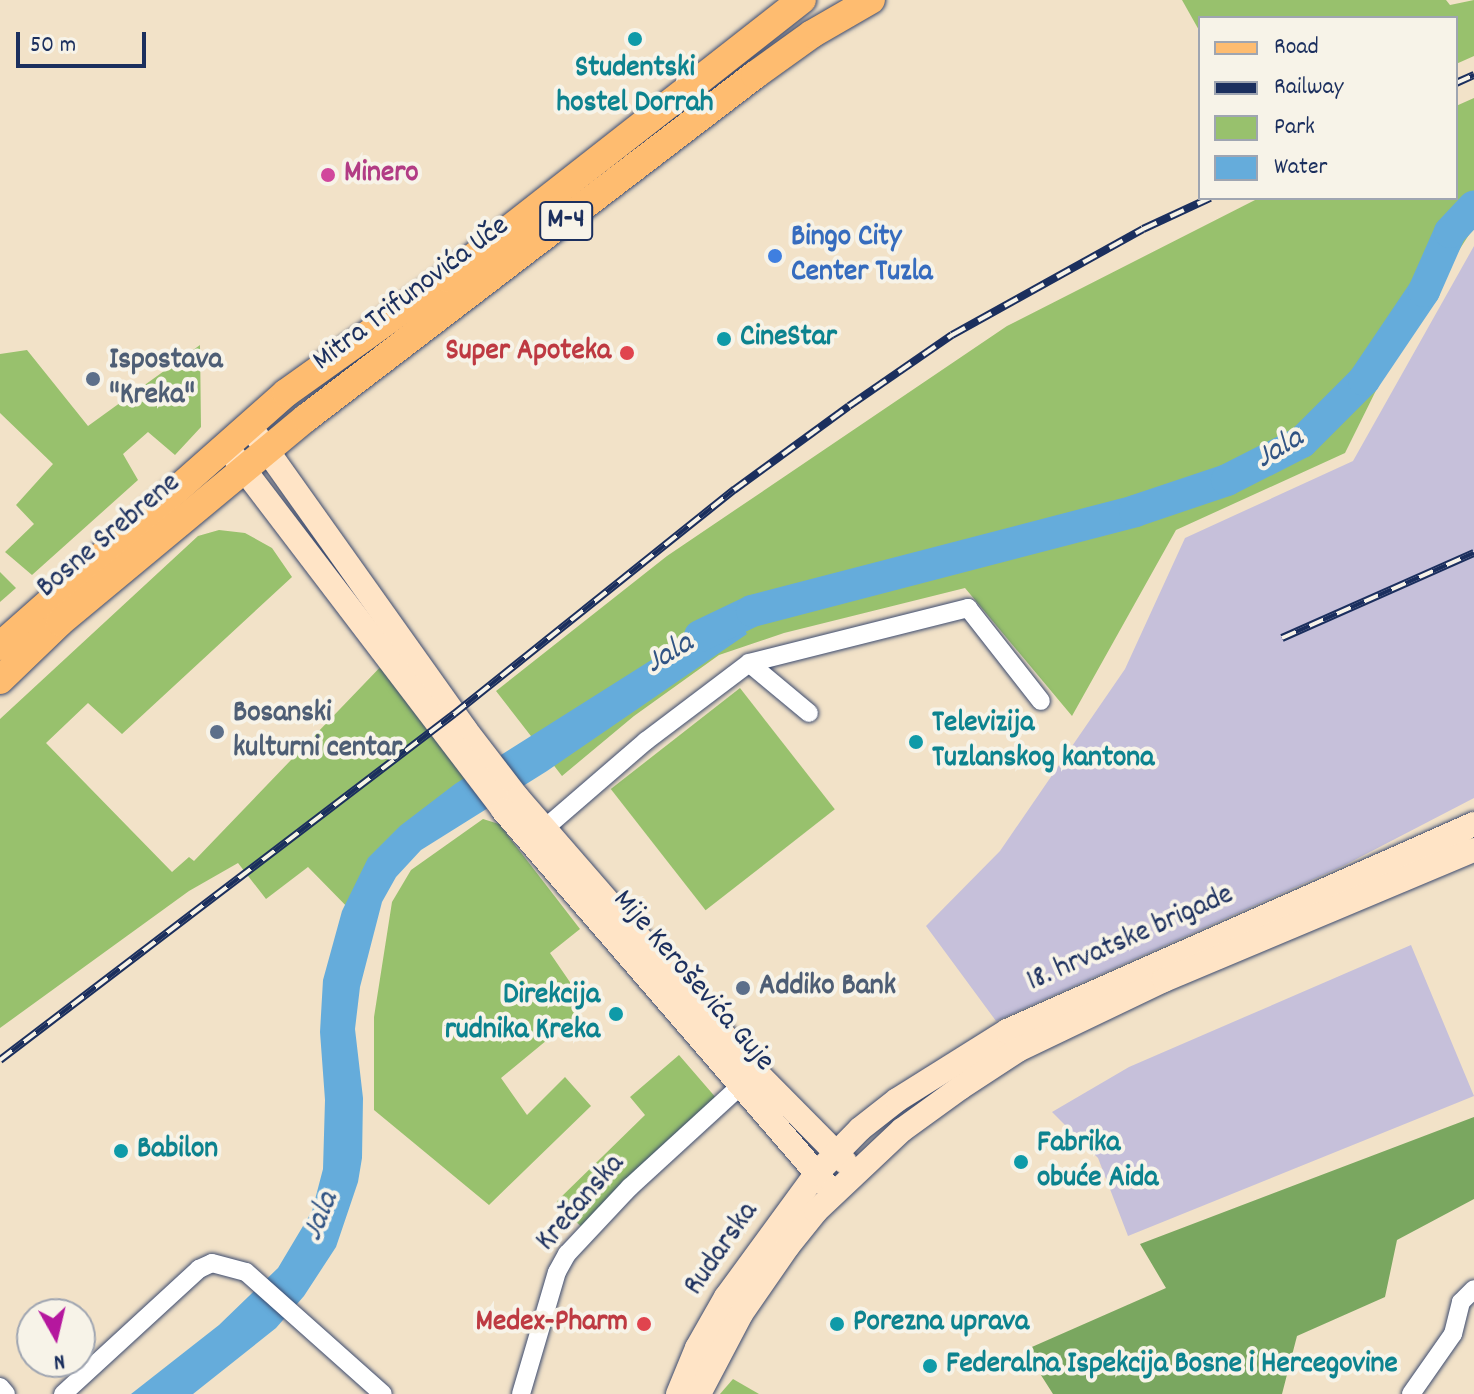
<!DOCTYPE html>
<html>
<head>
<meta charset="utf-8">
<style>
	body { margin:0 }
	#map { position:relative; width:1474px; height:1394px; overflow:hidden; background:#f2e2c8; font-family:Dekko,sans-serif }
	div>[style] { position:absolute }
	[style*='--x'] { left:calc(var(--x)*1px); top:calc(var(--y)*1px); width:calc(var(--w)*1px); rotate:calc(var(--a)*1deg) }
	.industrial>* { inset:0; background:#c6c0da }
	.green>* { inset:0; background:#98c16d; transform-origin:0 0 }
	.forest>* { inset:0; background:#7aa760 }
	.water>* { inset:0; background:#65acdb }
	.river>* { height:32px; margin:-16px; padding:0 16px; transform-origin:16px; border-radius:16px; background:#65acdb }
	.roads { filter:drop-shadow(0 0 2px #3b4a6e) drop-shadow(0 0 2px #3b4a6e) }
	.minor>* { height:18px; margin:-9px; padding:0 9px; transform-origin:9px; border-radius:9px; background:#fff }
	.secondary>* { height:24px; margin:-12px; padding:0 12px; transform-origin:12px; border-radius:12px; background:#ffe4c6 }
	.primary>* { height:28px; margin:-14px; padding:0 14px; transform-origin:14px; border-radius:14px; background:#febc70 }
	.rail>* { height:8px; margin-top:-4px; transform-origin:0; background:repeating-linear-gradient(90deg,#f7f3e8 0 15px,#1b2f5e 0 30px); box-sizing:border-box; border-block:2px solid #1b2f5e }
	.dots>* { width:22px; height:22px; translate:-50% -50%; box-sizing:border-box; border:4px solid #f7f3e8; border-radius:50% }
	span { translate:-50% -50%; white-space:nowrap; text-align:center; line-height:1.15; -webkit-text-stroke:8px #f7f3e8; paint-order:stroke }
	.shield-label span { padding:2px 6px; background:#f7f3e8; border:2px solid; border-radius:6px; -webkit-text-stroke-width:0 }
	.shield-label { font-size:28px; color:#1b2f5e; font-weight:700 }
	.culture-label { font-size:30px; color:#0d838f; font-weight:700 }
	.left { translate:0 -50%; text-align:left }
	.right { translate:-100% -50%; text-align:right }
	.hotel-label { font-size:30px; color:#b23c85; font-weight:700 }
	.shop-label { font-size:30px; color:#366cbe; font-weight:700 }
	.street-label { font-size:30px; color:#1b2f5e }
	.health-label { font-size:30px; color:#be3a42; font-weight:700 }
	.service-label { font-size:30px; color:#4e5e75; font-weight:700 }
	.water-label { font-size:32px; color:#315484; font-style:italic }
	.legend { position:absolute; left:1198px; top:16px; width:260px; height:184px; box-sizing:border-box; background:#f7f3e8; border:2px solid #9fa5b1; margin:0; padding:10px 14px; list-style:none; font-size:24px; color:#1b2f5e }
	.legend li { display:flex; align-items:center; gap:16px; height:40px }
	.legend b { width:40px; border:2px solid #9fa5b1 }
	.north { position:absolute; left:16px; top:1298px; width:80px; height:80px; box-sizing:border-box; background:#f7f3e8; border:2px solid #9fa5b1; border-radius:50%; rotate:172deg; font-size:22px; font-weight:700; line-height:32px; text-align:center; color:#1b2f5e }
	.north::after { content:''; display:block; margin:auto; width:28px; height:36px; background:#b5179e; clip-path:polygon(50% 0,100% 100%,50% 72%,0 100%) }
	.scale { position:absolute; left:16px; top:32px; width:130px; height:36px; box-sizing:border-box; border:4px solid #1b2f5e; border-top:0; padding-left:10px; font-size:24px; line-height:28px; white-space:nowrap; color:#1b2f5e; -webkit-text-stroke:6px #f7f3e8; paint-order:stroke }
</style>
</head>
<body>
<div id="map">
	<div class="industrial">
		<i style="clip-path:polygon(1474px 246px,1474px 798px,1343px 866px,996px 1021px,926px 926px,1000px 851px,1125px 669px,1185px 538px,1353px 461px)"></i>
		<i style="clip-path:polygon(1411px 945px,1474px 1096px,1128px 1236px,1098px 1158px,1052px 1112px,1129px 1067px)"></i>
	</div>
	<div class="green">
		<i style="clip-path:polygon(1182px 0,1446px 0,1450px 5px,1474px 0,1474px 56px,1456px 64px,1456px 18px,1200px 18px,1200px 32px)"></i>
		<i style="clip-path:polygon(1474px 98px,1474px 227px,1401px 340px,1345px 453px,1176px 530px,1072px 716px,965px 588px,784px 633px,719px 655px,634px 716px,562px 776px,496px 691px,667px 556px,1007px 326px,1259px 198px,1456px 198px,1456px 106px)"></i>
		<i style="clip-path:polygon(200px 345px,201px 427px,175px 455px,148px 432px,123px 454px,138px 480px,32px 575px,5px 552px,34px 524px,16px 505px,53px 464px,0 413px,0 354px,27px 350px,88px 426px)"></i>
		<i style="clip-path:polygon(219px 530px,245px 533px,272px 548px,292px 577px,122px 734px,88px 703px,46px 743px,172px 872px,189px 857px,194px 861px,388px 659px,484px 785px,409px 840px,358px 918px,308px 867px,266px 899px,238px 863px,189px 891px,0 1028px,0 719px,198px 536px)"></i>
		<i style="clip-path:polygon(0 572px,16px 588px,0 602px)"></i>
		<i style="left:740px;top:688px;width:154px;height:164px;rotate:52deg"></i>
		<i style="clip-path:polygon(483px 819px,499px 824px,580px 929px,550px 953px,587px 1007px,501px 1078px,527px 1115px,565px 1077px,591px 1106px,489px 1205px,374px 1110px,374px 1017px,392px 902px,411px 870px)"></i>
		<i style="clip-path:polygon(679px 1055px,717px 1099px,584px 1229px,556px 1204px,558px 1200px,645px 1115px,630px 1097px)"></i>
		<i style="clip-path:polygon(733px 1379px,759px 1394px,720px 1394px)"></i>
	</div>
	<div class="forest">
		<i style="clip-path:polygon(1474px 1117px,1474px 1199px,1397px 1240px,1385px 1297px,1297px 1336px,1282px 1394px,1053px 1394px,1025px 1350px,1166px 1288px,1140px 1244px)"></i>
	</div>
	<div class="water">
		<i style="clip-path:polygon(735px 614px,747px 634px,547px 771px,421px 850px,396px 877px,382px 902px,360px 987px,355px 1029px,363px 1098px,362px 1158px,358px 1182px,336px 1247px,304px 1296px,276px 1328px,193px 1394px,131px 1394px,219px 1325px,278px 1268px,312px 1211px,323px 1169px,325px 1100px,320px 1032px,323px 980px,342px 911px,368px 858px,400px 826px,455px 784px,675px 645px)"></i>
	</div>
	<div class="river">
		<i style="--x:700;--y:636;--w:58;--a:-25.7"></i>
		<i style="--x:752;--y:611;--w:396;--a:-14.6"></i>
		<i style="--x:1135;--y:511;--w:97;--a:-18.6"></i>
		<i style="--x:1227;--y:480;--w:84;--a:-26.9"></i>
		<i style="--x:1302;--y:442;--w:88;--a:-45"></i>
		<i style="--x:1364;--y:380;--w:107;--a:-56"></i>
		<i style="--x:1424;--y:291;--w:64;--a:-66.2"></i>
		<i style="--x:1450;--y:232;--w:35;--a:-47"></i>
	</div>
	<div class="roads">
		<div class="minor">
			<i style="--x:749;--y:663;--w:78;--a:39.8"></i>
			<i style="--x:537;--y:835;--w:144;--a:-40.8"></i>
			<i style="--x:646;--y:741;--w:129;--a:-37.1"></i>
			<i style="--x:749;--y:663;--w:226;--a:-14.1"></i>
			<i style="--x:968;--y:608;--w:118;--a:51.9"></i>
			<i style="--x:0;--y:1387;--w:9;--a:49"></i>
			<i style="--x:63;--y:1394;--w:185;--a:-42.6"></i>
			<i style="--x:199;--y:1269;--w:14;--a:-25"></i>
			<i style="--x:212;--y:1263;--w:35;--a:15"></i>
			<i style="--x:246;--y:1272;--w:183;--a:41.7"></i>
			<i style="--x:521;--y:1394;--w:127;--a:-73.6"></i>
			<i style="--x:557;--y:1272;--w:21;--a:-61"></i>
			<i style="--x:567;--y:1254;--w:92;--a:-46.8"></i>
			<i style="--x:630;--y:1187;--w:160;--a:-42.5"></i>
			<i style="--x:1411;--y:1394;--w:73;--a:-55"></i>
			<i style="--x:1453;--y:1334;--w:33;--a:-76"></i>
			<i style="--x:1461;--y:1302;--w:18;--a:-45"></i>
		</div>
		<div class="secondary">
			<i style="--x:249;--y:425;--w:373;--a:54.6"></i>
			<i style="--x:465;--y:729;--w:87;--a:52.5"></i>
			<i style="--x:518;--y:798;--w:362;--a:49"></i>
			<i style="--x:755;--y:1071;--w:128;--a:45.3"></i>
			<i style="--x:233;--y:455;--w:446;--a:52.7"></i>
			<i style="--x:503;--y:810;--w:496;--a:49.2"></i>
			<i style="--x:678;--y:1394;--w:50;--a:-67.6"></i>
			<i style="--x:697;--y:1348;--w:59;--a:-60.4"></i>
			<i style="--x:726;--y:1297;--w:152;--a:-53.8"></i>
			<i style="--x:816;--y:1174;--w:63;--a:-45.6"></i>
			<i style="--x:860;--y:1129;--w:47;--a:-38.1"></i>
			<i style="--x:897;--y:1100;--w:130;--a:-32.1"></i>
			<i style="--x:1007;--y:1031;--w:511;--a:-23.91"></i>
			<i style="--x:699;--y:1394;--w:90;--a:-62.3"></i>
			<i style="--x:741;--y:1314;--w:83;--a:-55.3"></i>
			<i style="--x:788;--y:1246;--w:45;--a:-51.3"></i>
			<i style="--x:816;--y:1211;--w:118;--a:-43.3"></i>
			<i style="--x:902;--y:1130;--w:72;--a:-35.9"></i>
			<i style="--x:960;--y:1088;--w:69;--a:-33.2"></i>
			<i style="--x:1018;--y:1050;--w:162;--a:-25.6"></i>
			<i style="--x:1164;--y:980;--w:336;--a:-22.8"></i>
		</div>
		<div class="primary">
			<i style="--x:0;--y:646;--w:382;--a:-41.5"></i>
			<i style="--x:286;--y:393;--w:198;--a:-35.5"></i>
			<i style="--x:447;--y:278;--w:451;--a:-38.1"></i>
			<i style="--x:0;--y:680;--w:83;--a:-44"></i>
			<i style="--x:60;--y:622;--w:320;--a:-39.7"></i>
			<i style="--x:306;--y:418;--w:565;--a:-37.38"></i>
			<i style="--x:755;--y:75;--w:70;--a:-35.7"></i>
			<i style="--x:812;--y:34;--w:68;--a:-30"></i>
		</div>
	</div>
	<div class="rail">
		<i style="--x:1456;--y:83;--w:20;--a:-24"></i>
		<i style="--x:1282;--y:638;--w:210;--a:-23.9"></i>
		<i style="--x:0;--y:1060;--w:571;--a:-37.31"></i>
		<i style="--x:454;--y:714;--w:359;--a:-38.7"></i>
		<i style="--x:734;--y:490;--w:142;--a:-36.1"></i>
		<i style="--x:849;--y:406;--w:125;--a:-34.6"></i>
		<i style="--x:952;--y:335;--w:218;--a:-29"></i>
		<i style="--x:1143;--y:229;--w:74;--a:-24.8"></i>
	</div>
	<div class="dots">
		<i style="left:635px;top:39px;background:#0f9aa8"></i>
		<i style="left:328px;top:175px;background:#d1479c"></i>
		<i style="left:775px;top:256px;background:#3f7fe0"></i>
		<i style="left:724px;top:339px;background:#0f9aa8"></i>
		<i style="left:627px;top:353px;background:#e0444e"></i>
		<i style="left:93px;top:379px;background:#5c6f8a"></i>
		<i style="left:217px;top:732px;background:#5c6f8a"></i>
		<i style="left:916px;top:742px;background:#0f9aa8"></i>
		<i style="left:743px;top:988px;background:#5c6f8a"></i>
		<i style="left:616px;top:1014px;background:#0f9aa8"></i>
		<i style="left:121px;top:1151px;background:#0f9aa8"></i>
		<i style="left:1021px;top:1162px;background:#0f9aa8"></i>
		<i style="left:644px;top:1324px;background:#e0444e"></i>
		<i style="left:837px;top:1324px;background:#0f9aa8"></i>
		<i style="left:930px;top:1366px;background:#0f9aa8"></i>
	</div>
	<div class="shield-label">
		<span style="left:566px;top:221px">M-4</span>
	</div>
	<div class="culture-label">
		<span style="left:635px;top:87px">Studentski<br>hostel Dorrah</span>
		<span class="left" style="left:740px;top:339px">CineStar</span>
		<span class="left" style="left:932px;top:742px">Televizija<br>Tuzlanskog kantona</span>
		<span class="right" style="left:600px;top:1014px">Direkcija<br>rudnika Kreka</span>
		<span class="left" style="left:1037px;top:1162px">Fabrika<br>obuće Aida</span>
		<span class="left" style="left:137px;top:1151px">Babilon</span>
		<span class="left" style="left:853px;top:1324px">Porezna uprava</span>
		<span class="left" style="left:946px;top:1366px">Federalna Ispekcija Bosne i Hercegovine</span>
	</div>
	<div class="hotel-label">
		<span class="left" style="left:344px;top:175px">Minero</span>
	</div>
	<div class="shop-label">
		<span class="left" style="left:791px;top:256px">Bingo City<br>Center Tuzla</span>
	</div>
	<div class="street-label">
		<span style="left:412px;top:295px;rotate:-37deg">Mitra Trifunovića Uče</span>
		<span style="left:110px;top:537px;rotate:-40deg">Bosne Srebrene</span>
		<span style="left:1131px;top:940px;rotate:-24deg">18. hrvatske brigade</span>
		<span style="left:692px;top:982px;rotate:49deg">Mije Keroševića Guje</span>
		<span style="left:582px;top:1204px;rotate:-49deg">Krečanska</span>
		<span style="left:723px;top:1250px;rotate:-55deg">Rudarska</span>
	</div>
	<div class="health-label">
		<span class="right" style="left:611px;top:353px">Super Apoteka</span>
		<span class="right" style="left:628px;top:1324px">Medex-Pharm</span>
	</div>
	<div class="service-label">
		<span class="left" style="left:109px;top:379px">Ispostava<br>"Kreka"</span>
		<span class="left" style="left:233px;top:732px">Bosanski<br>kulturni centar</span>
		<span class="left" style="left:759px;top:988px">Addiko Bank</span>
	</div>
	<div class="water-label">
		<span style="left:1280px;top:450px;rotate:-31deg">Jala</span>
		<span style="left:670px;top:655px;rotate:-31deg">Jala</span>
		<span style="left:322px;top:1217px;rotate:-68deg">Jala</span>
	</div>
	<ul class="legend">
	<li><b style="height:10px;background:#febc70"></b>Road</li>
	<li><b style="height:10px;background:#1b2f5e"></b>Railway</li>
	<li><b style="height:22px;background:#98c16d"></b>Park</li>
	<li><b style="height:22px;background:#65acdb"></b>Water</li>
	</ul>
	<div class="north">N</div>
	<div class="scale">50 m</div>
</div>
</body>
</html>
